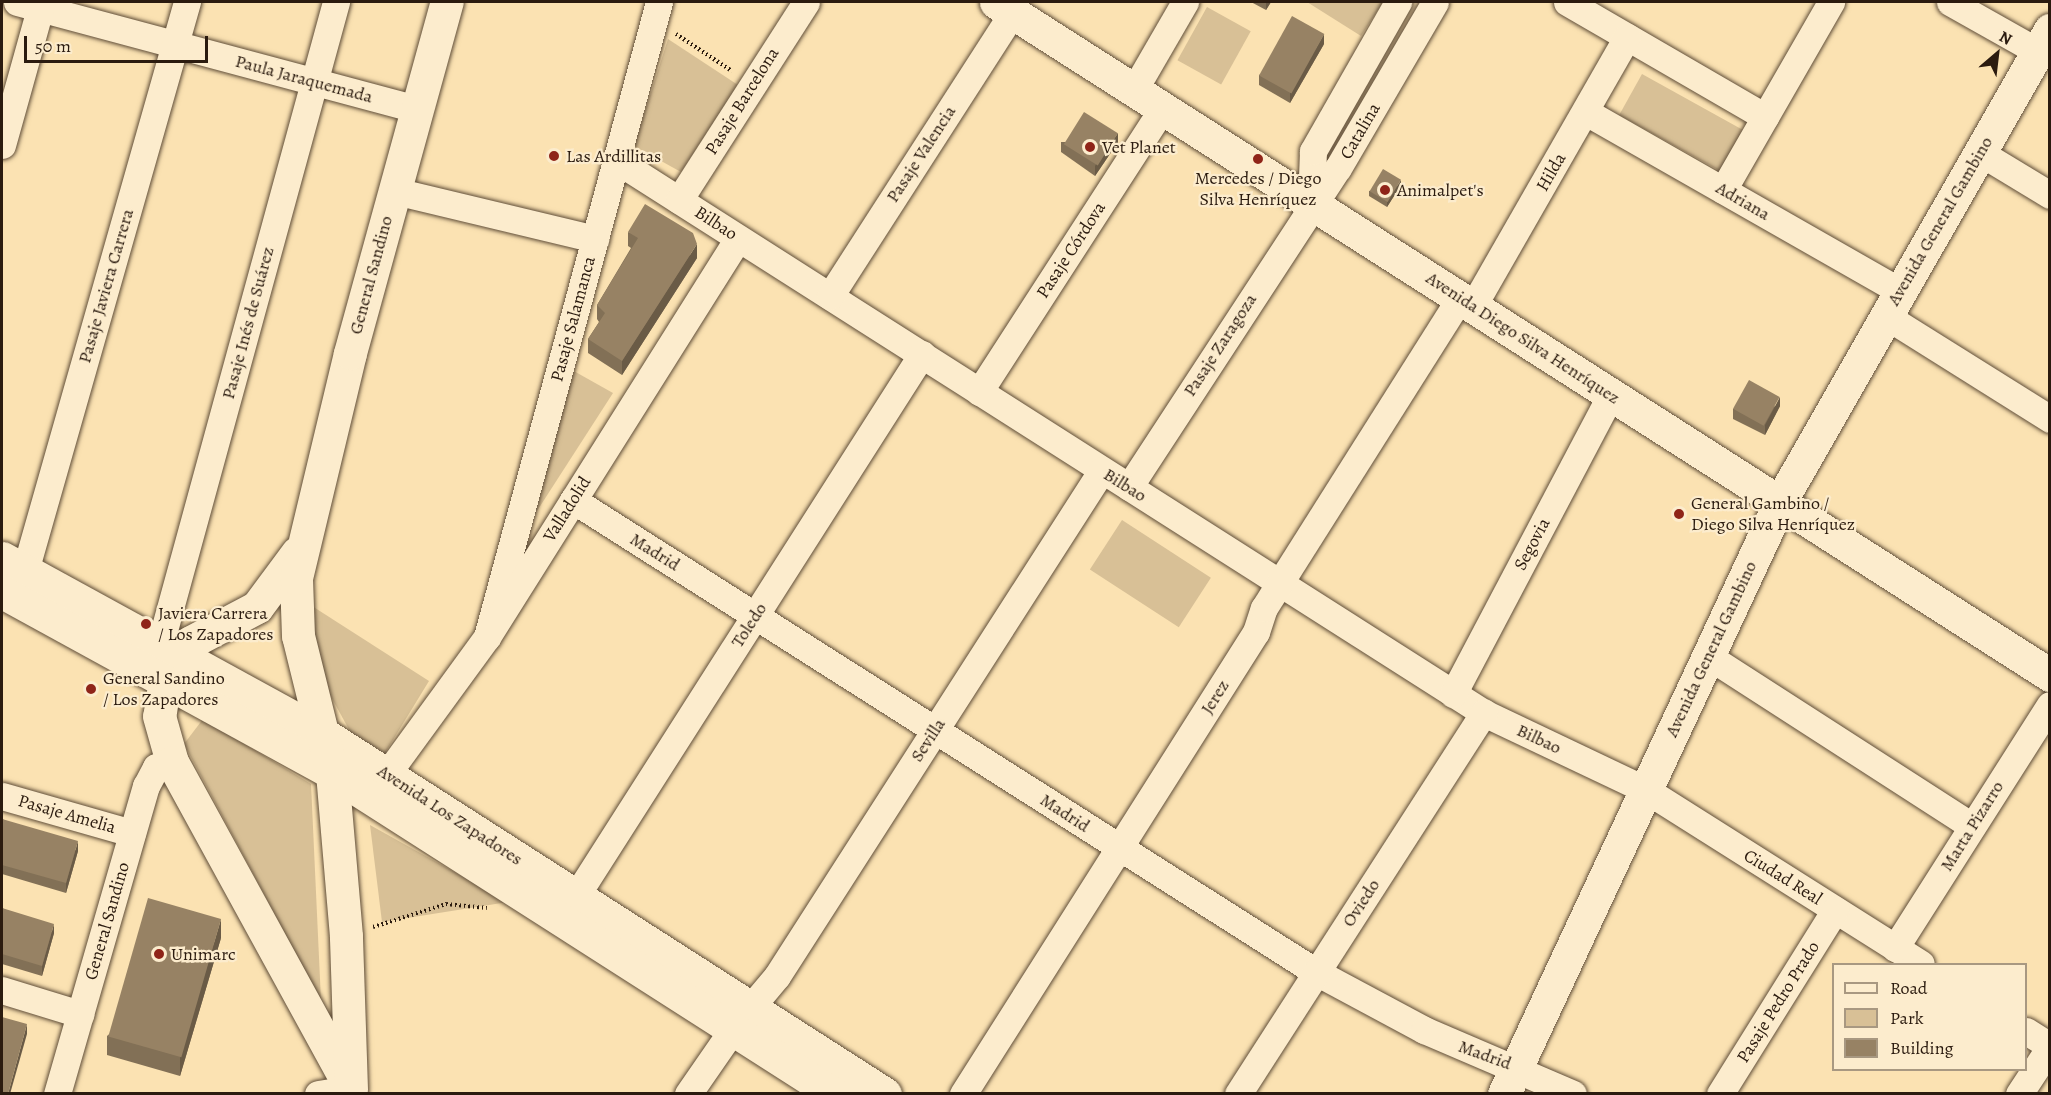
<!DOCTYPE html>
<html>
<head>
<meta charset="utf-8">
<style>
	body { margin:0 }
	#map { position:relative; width:2051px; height:1095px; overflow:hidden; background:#fbe2b2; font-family:Alegreya,serif }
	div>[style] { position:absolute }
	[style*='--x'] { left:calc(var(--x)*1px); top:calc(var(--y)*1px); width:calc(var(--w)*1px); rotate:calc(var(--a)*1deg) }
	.green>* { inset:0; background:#d8c096; transform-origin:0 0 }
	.path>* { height:4px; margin-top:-2px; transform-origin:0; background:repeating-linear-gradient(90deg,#2b1b0f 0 1.5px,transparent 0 4.5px) }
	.roads { filter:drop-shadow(0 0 2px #5f4d38) drop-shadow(0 0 2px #5f4d38) }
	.street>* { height:27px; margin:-13.5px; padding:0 13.5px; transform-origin:13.5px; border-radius:13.5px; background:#fceccd }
	.secondary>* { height:33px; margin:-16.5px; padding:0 16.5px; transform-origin:16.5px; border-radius:16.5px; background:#fceccd }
	.wall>* { inset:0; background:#827056 }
	.shaded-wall>* { inset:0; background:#6a5b46 }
	.building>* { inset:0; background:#978264; transform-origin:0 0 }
	.dots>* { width:16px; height:16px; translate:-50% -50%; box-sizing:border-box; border:3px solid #fceccd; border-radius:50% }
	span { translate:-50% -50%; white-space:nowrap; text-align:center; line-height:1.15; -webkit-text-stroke:4.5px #fceccd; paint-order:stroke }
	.street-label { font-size:18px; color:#2b1b0f }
	.poi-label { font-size:18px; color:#2b1b0f }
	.left { translate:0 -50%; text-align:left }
	.frame { position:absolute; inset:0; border:3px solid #2b1b0f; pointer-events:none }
	.legend { position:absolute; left:1832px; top:963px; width:195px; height:108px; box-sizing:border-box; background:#fceccd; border:2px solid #a89881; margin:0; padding:8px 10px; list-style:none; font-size:18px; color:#2b1b0f }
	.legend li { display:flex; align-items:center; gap:12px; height:30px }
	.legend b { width:30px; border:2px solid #a89881 }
	.north { position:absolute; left:1967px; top:24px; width:60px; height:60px; -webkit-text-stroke:4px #fceccd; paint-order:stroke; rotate:28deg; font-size:16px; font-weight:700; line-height:24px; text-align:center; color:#2b1b0f }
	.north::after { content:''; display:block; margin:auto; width:21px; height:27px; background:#2b1b0f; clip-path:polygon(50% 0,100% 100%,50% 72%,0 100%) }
	.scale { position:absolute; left:24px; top:36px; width:184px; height:27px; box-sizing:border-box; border:3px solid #2b1b0f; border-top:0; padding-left:8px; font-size:18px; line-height:21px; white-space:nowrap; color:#2b1b0f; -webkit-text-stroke:4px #fceccd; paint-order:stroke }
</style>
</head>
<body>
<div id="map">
	<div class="green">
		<i style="clip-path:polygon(1307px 2px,1383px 2px,1361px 36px)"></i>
		<i style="left:1207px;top:7px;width:50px;height:61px;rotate:29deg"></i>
		<i style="clip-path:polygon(668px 39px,738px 85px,681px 172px,634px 146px)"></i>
		<i style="left:1642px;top:74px;width:115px;height:47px;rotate:29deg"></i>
		<i style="clip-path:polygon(572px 370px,613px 393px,526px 528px)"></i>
		<i style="left:1122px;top:520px;width:106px;height:59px;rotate:33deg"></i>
		<i style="clip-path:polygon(312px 606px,429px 681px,385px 753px,352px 735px,306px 651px)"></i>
		<i style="clip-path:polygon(203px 719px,311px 784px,321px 1001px,184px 744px)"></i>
		<i style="clip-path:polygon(370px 825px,508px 902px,382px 922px)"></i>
	</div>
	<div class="path">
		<i style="--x:676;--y:34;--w:67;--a:33.5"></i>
		<i style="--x:373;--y:927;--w:77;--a:-17.5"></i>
		<i style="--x:446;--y:904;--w:41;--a:5.6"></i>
	</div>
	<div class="roads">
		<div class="street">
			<i style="--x:17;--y:2;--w:414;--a:15"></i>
			<i style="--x:1567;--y:2;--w:229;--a:30.1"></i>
			<i style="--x:1950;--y:2;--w:100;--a:29.4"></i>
			<i style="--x:1134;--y:90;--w:102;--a:-59.9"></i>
			<i style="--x:1586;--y:112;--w:361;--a:29.7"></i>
			<i style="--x:2;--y:145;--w:148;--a:-74.4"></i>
			<i style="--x:1979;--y:152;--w:83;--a:31.2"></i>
			<i style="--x:616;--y:160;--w:1029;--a:32.5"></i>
			<i style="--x:1484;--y:713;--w:179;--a:25.4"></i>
			<i style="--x:1646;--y:790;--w:325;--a:32.3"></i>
			<i style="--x:1723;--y:190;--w:217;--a:-60.1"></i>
			<i style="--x:395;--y:191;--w:206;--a:13.5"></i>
			<i style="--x:679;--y:200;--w:235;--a:-57.3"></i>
			<i style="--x:1311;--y:203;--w:52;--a:-87.8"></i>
			<i style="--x:1313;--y:151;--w:172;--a:-60.3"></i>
			<i style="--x:830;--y:296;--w:338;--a:-57.2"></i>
			<i style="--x:1473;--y:306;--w:310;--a:-60.2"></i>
			<i style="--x:1886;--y:316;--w:194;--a:32.1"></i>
			<i style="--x:979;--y:392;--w:338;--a:-57.1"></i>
			<i style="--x:1129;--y:487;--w:381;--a:-56.8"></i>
			<i style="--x:1338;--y:168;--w:192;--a:-59.7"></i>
			<i style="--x:573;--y:500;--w:880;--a:32.43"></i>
			<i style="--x:1316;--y:972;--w:123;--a:28.2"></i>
			<i style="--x:1424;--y:1030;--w:162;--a:23.2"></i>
			<i style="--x:25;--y:571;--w:592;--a:-74.11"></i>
			<i style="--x:487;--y:637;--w:658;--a:-74.84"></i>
			<i style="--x:160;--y:645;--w:667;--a:-74.69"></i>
			<i style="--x:1708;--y:656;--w:314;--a:32.8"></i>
			<i style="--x:1453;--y:694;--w:339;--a:-62.2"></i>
			<i style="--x:387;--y:774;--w:170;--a:-53.9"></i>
			<i style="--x:487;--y:637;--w:471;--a:-57.8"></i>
			<i style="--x:2;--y:796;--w:135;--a:15.9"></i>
			<i style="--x:576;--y:896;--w:643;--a:-57.45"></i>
			<i style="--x:1895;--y:948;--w:288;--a:-57.5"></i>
			<i style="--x:2;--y:990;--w:82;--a:17.1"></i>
			<i style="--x:751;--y:1007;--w:40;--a:-50"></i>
			<i style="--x:777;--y:976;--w:601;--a:-57.29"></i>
			<i style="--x:2026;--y:1031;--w:28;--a:32"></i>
			<i style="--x:57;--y:1094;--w:321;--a:-73.9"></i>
			<i style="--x:146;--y:786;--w:21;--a:-62"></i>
			<i style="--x:156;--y:767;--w:17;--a:-17"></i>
			<i style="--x:318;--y:1094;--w:33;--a:-9"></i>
			<i style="--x:688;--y:1094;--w:79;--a:-55.3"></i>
			<i style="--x:963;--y:1094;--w:547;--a:-57.62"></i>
			<i style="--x:1256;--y:632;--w:25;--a:-72"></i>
			<i style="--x:1264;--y:608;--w:367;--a:-57.7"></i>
			<i style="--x:1238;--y:1094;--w:454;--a:-57.2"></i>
			<i style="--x:1720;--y:1094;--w:217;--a:-58"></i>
			<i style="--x:2019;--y:1094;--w:56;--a:-56.6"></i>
		</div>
		<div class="secondary">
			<i style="--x:996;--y:2;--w:1251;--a:32.56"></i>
			<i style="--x:297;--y:553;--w:67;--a:126.5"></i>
			<i style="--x:257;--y:607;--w:75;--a:152.1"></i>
			<i style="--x:191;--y:642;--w:46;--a:124.4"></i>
			<i style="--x:165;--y:680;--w:36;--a:99"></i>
			<i style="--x:159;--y:716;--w:48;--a:74.2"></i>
			<i style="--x:172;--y:762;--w:367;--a:61.3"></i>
			<i style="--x:2;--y:558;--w:368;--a:28.7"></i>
			<i style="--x:325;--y:735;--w:665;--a:32.66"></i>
			<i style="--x:2;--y:592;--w:376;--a:28.7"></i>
			<i style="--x:332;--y:773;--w:596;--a:32.6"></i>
			<i style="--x:351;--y:1089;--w:153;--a:-91.9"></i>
			<i style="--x:346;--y:936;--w:164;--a:-94.9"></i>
			<i style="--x:332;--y:773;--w:141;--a:-103.9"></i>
			<i style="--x:298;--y:636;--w:58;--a:-92"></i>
			<i style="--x:296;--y:578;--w:231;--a:-76.5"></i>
			<i style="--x:350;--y:353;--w:364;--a:-74.6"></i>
			<i style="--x:1504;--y:1094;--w:653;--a:-65"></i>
			<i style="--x:1780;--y:502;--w:544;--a:-60.23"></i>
		</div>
	</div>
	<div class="wall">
		<i style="clip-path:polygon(1251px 2px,1271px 2px,1266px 10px)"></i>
		<i style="clip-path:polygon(1324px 44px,1290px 103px,1259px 85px,1259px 75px)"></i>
		<i style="clip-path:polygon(1061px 142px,1118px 142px,1095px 176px,1061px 152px)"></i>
		<i style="clip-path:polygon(1401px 185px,1387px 207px,1369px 196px,1369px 191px)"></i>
		<i style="clip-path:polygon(628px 232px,697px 258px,622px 375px,588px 353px,588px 339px,599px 322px,597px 319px,597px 305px,631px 248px,628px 246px)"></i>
		<i style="clip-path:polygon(1780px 406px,1765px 435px,1733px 419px,1733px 409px)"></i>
		<i style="clip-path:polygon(2px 819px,78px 851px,66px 893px,2px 874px)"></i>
		<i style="clip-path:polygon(2px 908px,54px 933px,42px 976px,2px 964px)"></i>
		<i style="clip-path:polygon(221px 938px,180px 1076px,107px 1055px,107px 1036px)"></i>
	</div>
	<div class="shaded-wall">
		<i style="clip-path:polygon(1266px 2px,1271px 2px,1266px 10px)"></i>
		<i style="clip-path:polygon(1324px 34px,1324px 44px,1290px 103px,1290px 93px)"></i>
		<i style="clip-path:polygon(1118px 133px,1118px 142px,1095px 176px,1095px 166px)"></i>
		<i style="clip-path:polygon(1401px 180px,1401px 185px,1387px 207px,1387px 202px)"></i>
		<i style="clip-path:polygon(697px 244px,697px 258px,622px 375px,622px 361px)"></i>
		<i style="clip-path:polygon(1780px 397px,1780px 406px,1765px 435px,1765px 425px)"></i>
		<i style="clip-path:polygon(78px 841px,78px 851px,66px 893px,66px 883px)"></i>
		<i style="clip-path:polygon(221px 919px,221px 938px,180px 1076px,180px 1058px)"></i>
		<i style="clip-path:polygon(54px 924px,54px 933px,42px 976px,42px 966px)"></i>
		<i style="clip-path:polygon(27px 1024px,27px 1034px,10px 1094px,8px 1094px)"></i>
	</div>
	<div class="building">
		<i style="left:1292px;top:16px;width:37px;height:68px;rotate:29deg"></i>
		<i style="left:1084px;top:112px;width:40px;height:38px;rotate:32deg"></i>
		<i style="left:1383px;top:169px;width:21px;height:26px;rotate:31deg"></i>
		<i style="clip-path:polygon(645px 204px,693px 233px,697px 244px,622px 361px,588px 339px,605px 313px,597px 305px,638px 238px,628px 232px)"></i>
		<i style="left:1749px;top:380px;width:35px;height:33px;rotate:29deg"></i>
		<i style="clip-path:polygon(2px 819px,78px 841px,66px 883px,2px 865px)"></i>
		<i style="left:148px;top:898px;width:76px;height:144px;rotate:16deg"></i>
		<i style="clip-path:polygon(2px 908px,54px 924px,42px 966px,2px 954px)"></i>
		<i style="clip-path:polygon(2px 1017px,27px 1024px,8px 1094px,2px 1094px)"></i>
	</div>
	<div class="dots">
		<i style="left:1090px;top:147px;background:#8f2418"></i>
		<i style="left:554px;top:156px;background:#8f2418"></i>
		<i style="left:1258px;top:159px;background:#8f2418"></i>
		<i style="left:1385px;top:190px;background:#8f2418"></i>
		<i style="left:1679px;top:514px;background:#8f2418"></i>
		<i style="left:146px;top:624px;background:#8f2418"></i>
		<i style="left:91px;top:689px;background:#8f2418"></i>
		<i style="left:159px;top:954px;background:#8f2418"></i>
	</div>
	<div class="street-label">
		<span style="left:304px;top:79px;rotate:15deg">Paula Jaraquemada</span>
		<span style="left:742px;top:101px;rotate:-58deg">Pasaje Barcelona</span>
		<span style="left:1360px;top:131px;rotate:-60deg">Catalina</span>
		<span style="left:921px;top:154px;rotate:-57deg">Pasaje Valencia</span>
		<span style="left:1551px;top:172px;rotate:-60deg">Hilda</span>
		<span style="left:1743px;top:201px;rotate:30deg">Adriana</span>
		<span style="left:1940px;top:221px;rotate:-60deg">Avenida General Gambino</span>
		<span style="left:716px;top:223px;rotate:33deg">Bilbao</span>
		<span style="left:1071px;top:250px;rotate:-57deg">Pasaje Córdova</span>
		<span style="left:371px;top:275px;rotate:-75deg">General Sandino</span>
		<span style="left:106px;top:286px;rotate:-74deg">Pasaje Javiera Carrera</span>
		<span style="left:573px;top:319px;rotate:-75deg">Pasaje Salamanca</span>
		<span style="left:248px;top:323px;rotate:-75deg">Pasaje Inés de Suárez</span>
		<span style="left:1523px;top:338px;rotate:33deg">Avenida Diego Silva Henríquez</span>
		<span style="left:1220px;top:345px;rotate:-57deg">Pasaje Zaragoza</span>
		<span style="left:1125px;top:485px;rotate:32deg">Bilbao</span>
		<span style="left:567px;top:509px;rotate:-58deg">Valladolid</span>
		<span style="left:1532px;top:544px;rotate:-62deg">Segovia</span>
		<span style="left:655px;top:552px;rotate:32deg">Madrid</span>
		<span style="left:749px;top:625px;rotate:-57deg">Toledo</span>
		<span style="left:1711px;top:649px;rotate:-65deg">Avenida General Gambino</span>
		<span style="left:1215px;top:697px;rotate:-58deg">Jerez</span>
		<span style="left:1539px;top:739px;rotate:25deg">Bilbao</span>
		<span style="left:928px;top:740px;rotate:-57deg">Sevilla</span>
		<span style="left:1065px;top:813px;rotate:33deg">Madrid</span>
		<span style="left:67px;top:814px;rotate:16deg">Pasaje Amelia</span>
		<span style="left:450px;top:815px;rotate:33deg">Avenida Los Zapadores</span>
		<span style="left:1972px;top:826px;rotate:-58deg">Marta Pizarro</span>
		<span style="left:1783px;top:877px;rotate:32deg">Ciudad Real</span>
		<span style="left:1361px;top:903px;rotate:-57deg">Oviedo</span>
		<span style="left:107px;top:921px;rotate:-74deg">General Sandino</span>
		<span style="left:1778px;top:1002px;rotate:-58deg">Pasaje Pedro Prado</span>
		<span style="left:1485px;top:1055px;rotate:20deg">Madrid</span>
	</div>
	<div class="poi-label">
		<span class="left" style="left:1102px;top:147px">Vet Planet</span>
		<span class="left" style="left:566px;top:156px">Las Ardillitas</span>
		<span style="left:1258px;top:189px">Mercedes / Diego<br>Silva Henríquez</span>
		<span class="left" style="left:1397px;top:190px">Animalpet's</span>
		<span class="left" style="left:1691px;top:514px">General Gambino /<br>Diego Silva Henríquez</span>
		<span class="left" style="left:158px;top:624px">Javiera Carrera<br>/ Los Zapadores</span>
		<span class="left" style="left:103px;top:689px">General Sandino<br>/ Los Zapadores</span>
		<span class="left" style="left:171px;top:954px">Unimarc</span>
	</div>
	<div class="frame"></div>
	<ul class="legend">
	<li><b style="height:8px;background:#fceccd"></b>Road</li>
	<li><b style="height:16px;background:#d8c096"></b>Park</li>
	<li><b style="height:16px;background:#978264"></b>Building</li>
	</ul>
	<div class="north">N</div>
	<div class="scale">50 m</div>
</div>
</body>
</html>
